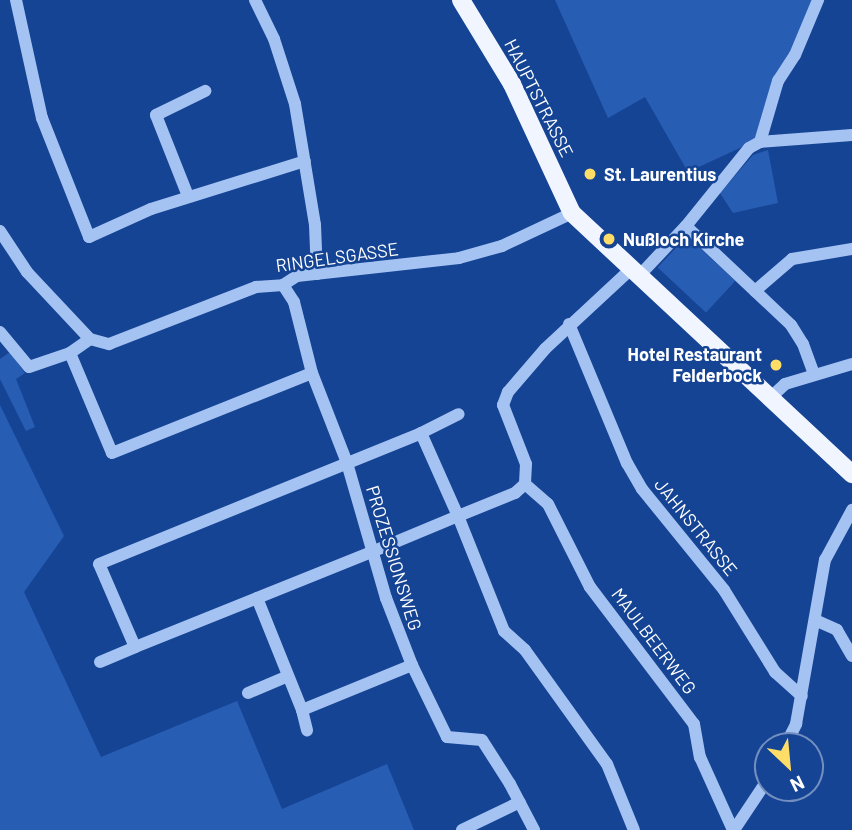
<!DOCTYPE html>
<html>
<head>
<meta charset="utf-8">
<style>
	body { margin:0 }
	#map { position:relative; width:852px; height:830px; overflow:hidden; background:#154495; font-family:Barlow,sans-serif }
	div>[style] { position:absolute }
	[style*='--x'] { left:calc(var(--x)*1px); top:calc(var(--y)*1px); width:calc(var(--w)*1px); rotate:calc(var(--a)*1deg) }
	.green>* { inset:0; background:#285db4; transform-origin:0 0 }
	.minor>* { height:12px; margin:-6px; padding:0 6px; transform-origin:6px; border-radius:6px; background:#a5c3f2 }
	.major>* { height:18px; margin:-9px; padding:0 9px; transform-origin:9px; border-radius:9px; background:#f0f5ff }
	.dots>* { width:19px; height:19px; translate:-50% -50%; box-sizing:border-box; border:4px solid #154495; border-radius:50% }
	span { translate:-50% -50%; white-space:nowrap; text-align:center; line-height:1.15; -webkit-text-stroke:5px #154495; paint-order:stroke }
	.street-label { font-size:18px; color:#fff }
	.poi-label { font-size:18px; color:#fff; font-weight:700 }
	.left { translate:0 -50%; text-align:left }
	.right { translate:-100% -50%; text-align:right }
	.north { position:absolute; left:754px; top:732px; width:70px; height:70px; box-sizing:border-box; background:#154495; border:2px solid #738fbf; border-radius:50%; rotate:154deg; font-size:19px; font-weight:700; line-height:28px; text-align:center; color:#fff }
	.north::after { content:''; display:block; margin:auto; width:24px; height:32px; background:#fd6; clip-path:polygon(50% 0,100% 100%,50% 72%,0 100%) }
</style>
</head>
<body>
<div id="map">
	<div class="green">
		<i style="clip-path:polygon(555px 0,814px 0,757px 140px,688px 172px,645px 97px,608px 118px)"></i>
		<i style="clip-path:polygon(768px 150px,778px 203px,733px 213px,720px 193px,753px 155px)"></i>
		<i style="left:687px;top:236px;width:66px;height:43px;rotate:43deg"></i>
		<i style="clip-path:polygon(10px 352px,25px 373px,16px 379px,35px 427px,26px 431px,0 379px,0 359px)"></i>
		<i style="clip-path:polygon(0 405px,64px 536px,24px 592px,101px 757px,237px 701px,282px 809px,387px 764px,414px 830px,0 830px)"></i>
	</div>
	<div class="minor">
		<i style="--x:16;--y:0;--w:121;--a:77.6"></i>
		<i style="--x:42;--y:118;--w:128;--a:68.4"></i>
		<i style="--x:89;--y:237;--w:68;--a:-24.3"></i>
		<i style="--x:151;--y:209;--w:161;--a:-17.3"></i>
		<i style="--x:255;--y:0;--w:43;--a:64"></i>
		<i style="--x:274;--y:39;--w:68;--a:72.1"></i>
		<i style="--x:295;--y:104;--w:123;--a:80.6"></i>
		<i style="--x:315;--y:225;--w:49;--a:87.7"></i>
		<i style="--x:760;--y:142;--w:64;--a:-73.6"></i>
		<i style="--x:778;--y:81;--w:31;--a:-57"></i>
		<i style="--x:795;--y:55;--w:60;--a:-67.3"></i>
		<i style="--x:188;--y:196;--w:87;--a:-111.6"></i>
		<i style="--x:156;--y:115;--w:55;--a:-26.1"></i>
		<i style="--x:686;--y:226;--w:144;--a:43.3"></i>
		<i style="--x:791;--y:325;--w:22;--a:58"></i>
		<i style="--x:803;--y:344;--w:32;--a:70"></i>
		<i style="--x:0;--y:231;--w:49;--a:56.6"></i>
		<i style="--x:27;--y:272;--w:92;--a:46.8"></i>
		<i style="--x:90;--y:339;--w:20;--a:15"></i>
		<i style="--x:109;--y:344;--w:158;--a:-21.2"></i>
		<i style="--x:256;--y:287;--w:27;--a:-4"></i>
		<i style="--x:283;--y:285;--w:17;--a:-33"></i>
		<i style="--x:297;--y:276;--w:163;--a:-6.3"></i>
		<i style="--x:459;--y:258;--w:45;--a:-15.6"></i>
		<i style="--x:502;--y:246;--w:77;--a:-25.2"></i>
		<i style="--x:631;--y:269;--w:117;--a:137.1"></i>
		<i style="--x:545;--y:349;--w:57;--a:130.7"></i>
		<i style="--x:508;--y:392;--w:14;--a:111"></i>
		<i style="--x:503;--y:405;--w:63;--a:68.7"></i>
		<i style="--x:526;--y:464;--w:20;--a:93"></i>
		<i style="--x:525;--y:484;--w:13;--a:138"></i>
		<i style="--x:515;--y:493;--w:61;--a:158"></i>
		<i style="--x:458;--y:516;--w:91;--a:157.4"></i>
		<i style="--x:374;--y:551;--w:258;--a:158.1"></i>
		<i style="--x:135;--y:647;--w:90;--a:-113.4"></i>
		<i style="--x:99;--y:564;--w:348;--a:-22.1"></i>
		<i style="--x:421;--y:433;--w:91;--a:66"></i>
		<i style="--x:458;--y:516;--w:124;--a:68.2"></i>
		<i style="--x:504;--y:631;--w:28;--a:42"></i>
		<i style="--x:525;--y:650;--w:140;--a:54.3"></i>
		<i style="--x:607;--y:764;--w:71;--a:67.8"></i>
		<i style="--x:639;--y:276;--w:69;--a:-46.8"></i>
		<i style="--x:686;--y:226;--w:100;--a:-51.1"></i>
		<i style="--x:749;--y:148;--w:13;--a:-29"></i>
		<i style="--x:760;--y:142;--w:92;--a:-4.4"></i>
		<i style="--x:283;--y:285;--w:20;--a:57"></i>
		<i style="--x:294;--y:302;--w:73;--a:75.8"></i>
		<i style="--x:312;--y:373;--w:97;--a:68.7"></i>
		<i style="--x:347;--y:463;--w:141;--a:73.9"></i>
		<i style="--x:386;--y:598;--w:72;--a:68.8"></i>
		<i style="--x:412;--y:665;--w:80;--a:64.1"></i>
		<i style="--x:447;--y:737;--w:35;--a:5"></i>
		<i style="--x:482;--y:740;--w:52;--a:57.5"></i>
		<i style="--x:510;--y:784;--w:52;--a:62.4"></i>
		<i style="--x:755;--y:291;--w:49;--a:-40.9"></i>
		<i style="--x:792;--y:259;--w:61;--a:-9.5"></i>
		<i style="--x:569;--y:324;--w:151;--a:67.4"></i>
		<i style="--x:627;--y:463;--w:30;--a:60"></i>
		<i style="--x:642;--y:489;--w:130;--a:50.9"></i>
		<i style="--x:724;--y:590;--w:97;--a:58.1"></i>
		<i style="--x:775;--y:672;--w:36;--a:42"></i>
		<i style="--x:0;--y:332;--w:45;--a:50.4"></i>
		<i style="--x:29;--y:367;--w:43;--a:-18.9"></i>
		<i style="--x:70;--y:353;--w:24;--a:-35"></i>
		<i style="--x:70;--y:353;--w:108;--a:67.2"></i>
		<i style="--x:112;--y:453;--w:215;--a:-21.8"></i>
		<i style="--x:769;--y:399;--w:22;--a:-43"></i>
		<i style="--x:785;--y:384;--w:70;--a:-16.6"></i>
		<i style="--x:421;--y:433;--w:42;--a:-26.6"></i>
		<i style="--x:525;--y:484;--w:30;--a:41"></i>
		<i style="--x:548;--y:504;--w:93;--a:63.2"></i>
		<i style="--x:590;--y:587;--w:172;--a:52.8"></i>
		<i style="--x:694;--y:724;--w:34;--a:80"></i>
		<i style="--x:700;--y:757;--w:80;--a:65.7"></i>
		<i style="--x:257;--y:598;--w:121;--a:68.1"></i>
		<i style="--x:302;--y:710;--w:21;--a:76"></i>
		<i style="--x:815;--y:620;--w:24;--a:24"></i>
		<i style="--x:837;--y:630;--w:30;--a:60"></i>
		<i style="--x:100;--y:662;--w:38;--a:-23"></i>
		<i style="--x:248;--y:693;--w:43;--a:-23"></i>
		<i style="--x:302;--y:710;--w:119;--a:-22.2"></i>
		<i style="--x:785;--y:746;--w:25;--a:-63"></i>
		<i style="--x:796;--y:724;--w:167;--a:-80"></i>
		<i style="--x:825;--y:560;--w:57;--a:-61.6"></i>
		<i style="--x:462;--y:830;--w:64;--a:-25.8"></i>
		<i style="--x:734;--y:830;--w:61;--a:-56.3"></i>
	</div>
	<div class="major">
		<i style="--x:461;--y:0;--w:98;--a:58.7"></i>
		<i style="--x:512;--y:84;--w:142;--a:65.1"></i>
		<i style="--x:572;--y:213;--w:383;--a:43"></i>
	</div>
	<div class="dots">
		<i style="left:590px;top:174px;background:#fd6"></i>
		<i style="left:609px;top:239px;background:#fd6"></i>
		<i style="left:776px;top:365px;background:#fd6"></i>
	</div>
	<div class="street-label">
		<span style="left:539px;top:98px;rotate:63deg">HAUPTSTRASSE</span>
		<span style="left:337px;top:257px;rotate:-8deg">RINGELSGASSE</span>
		<span style="left:696px;top:527px;rotate:51deg">JAHNSTRASSE</span>
		<span style="left:394px;top:558px;rotate:73deg">PROZESSIONSWEG</span>
		<span style="left:654px;top:641px;rotate:53deg">MAULBEERWEG</span>
	</div>
	<div class="poi-label">
		<span class="left" style="left:604px;top:174px">St. Laurentius</span>
		<span class="left" style="left:623px;top:239px">Nußloch Kirche</span>
		<span class="right" style="left:762px;top:365px">Hotel Restaurant<br>Felderbock</span>
	</div>
	<div class="north">N</div>
</div>
</body>
</html>
